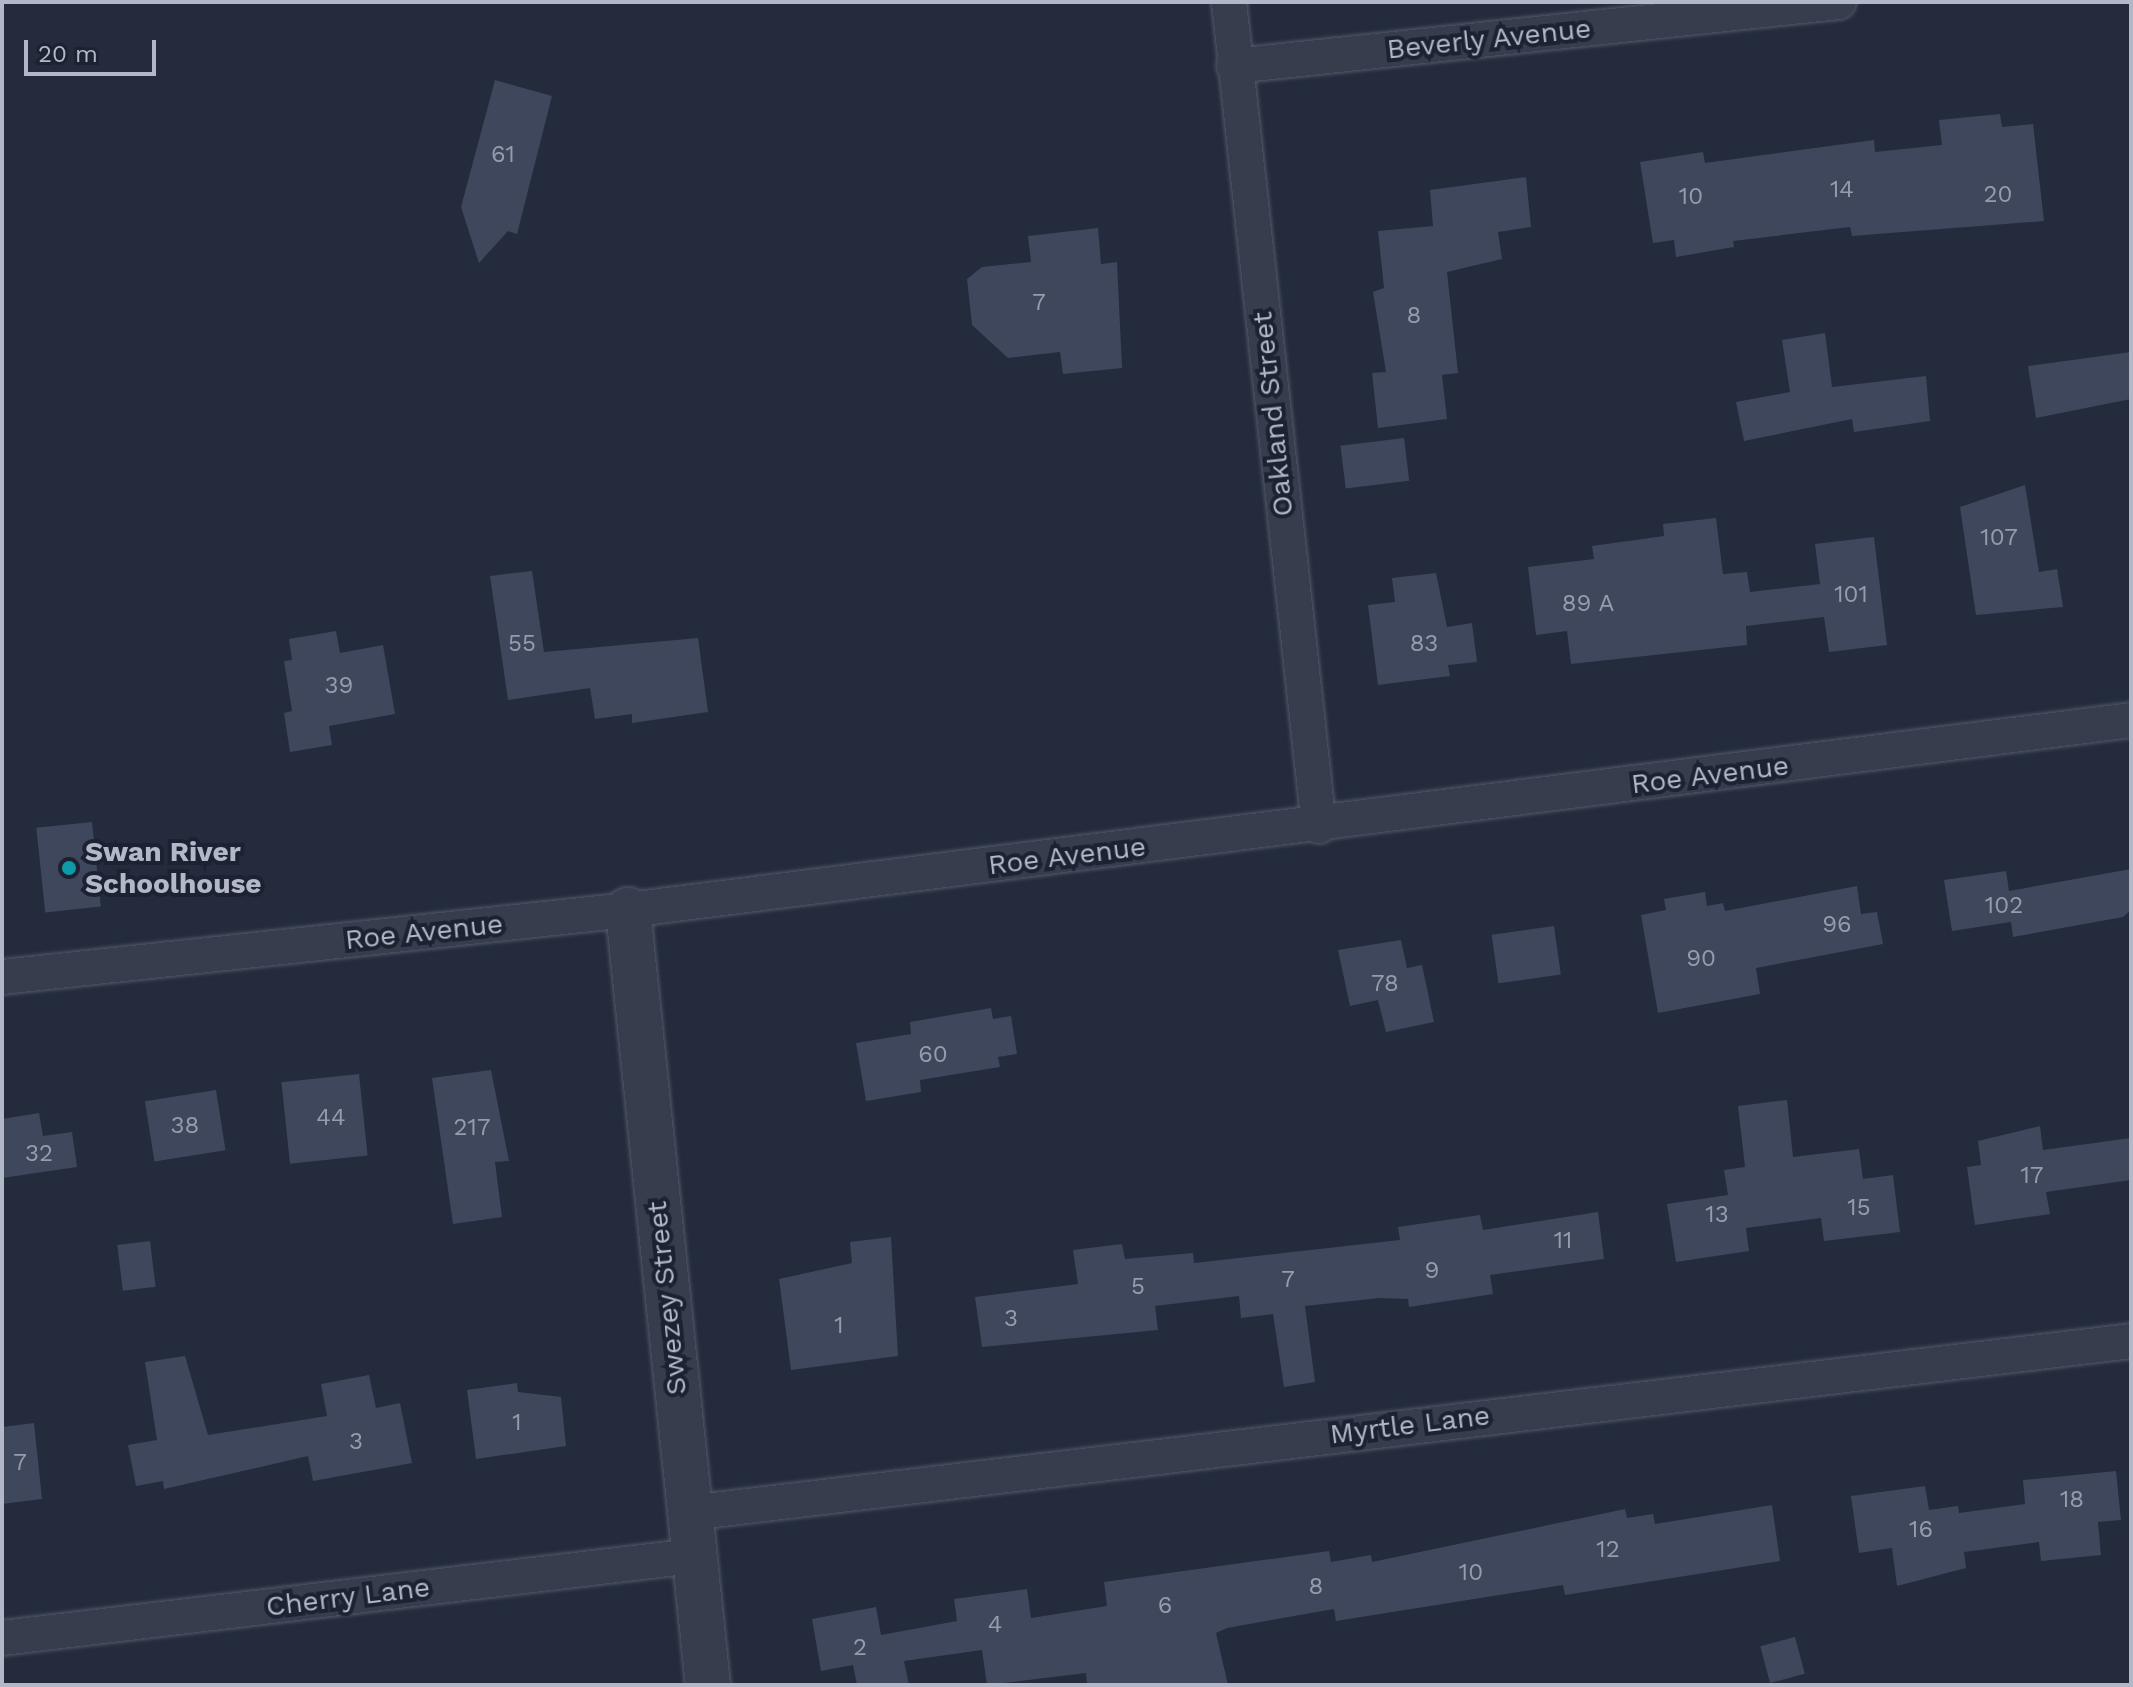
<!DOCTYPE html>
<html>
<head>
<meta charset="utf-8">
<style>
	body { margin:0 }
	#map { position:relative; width:2133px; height:1687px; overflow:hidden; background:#232b3d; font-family:"Work Sans",sans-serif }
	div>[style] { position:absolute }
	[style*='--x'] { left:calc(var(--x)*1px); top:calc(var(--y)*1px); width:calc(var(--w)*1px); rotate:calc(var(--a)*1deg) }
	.building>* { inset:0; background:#3f475d; transform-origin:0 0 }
	.roads { filter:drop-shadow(0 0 2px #525868) drop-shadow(0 0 2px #525868) }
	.minor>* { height:34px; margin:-17px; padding:0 17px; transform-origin:17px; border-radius:17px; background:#373d4d }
	.tertiary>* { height:44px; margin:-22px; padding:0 22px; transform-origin:22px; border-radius:22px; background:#373d4d }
	.dots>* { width:22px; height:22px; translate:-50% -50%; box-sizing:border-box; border:4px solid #1c2232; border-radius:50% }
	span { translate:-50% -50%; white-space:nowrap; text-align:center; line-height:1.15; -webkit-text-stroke:8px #1c2232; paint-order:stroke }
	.number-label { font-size:24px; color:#969cad }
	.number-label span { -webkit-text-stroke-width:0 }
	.street-label { font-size:28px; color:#b3b8c8 }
	.poi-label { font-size:28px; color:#b3b8c8; font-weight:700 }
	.left { translate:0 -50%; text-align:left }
	.frame { position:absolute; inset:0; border:4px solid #b3b8c8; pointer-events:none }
	.scale { position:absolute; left:24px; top:40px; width:132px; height:36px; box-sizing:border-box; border:4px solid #b3b8c8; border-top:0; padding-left:10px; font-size:24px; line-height:28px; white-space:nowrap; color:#b3b8c8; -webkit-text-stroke:6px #1c2232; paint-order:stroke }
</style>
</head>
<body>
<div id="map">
	<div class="building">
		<i style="clip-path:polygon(495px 80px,552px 96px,517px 234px,508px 231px,479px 263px,461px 207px)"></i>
		<i style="clip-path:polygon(2000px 114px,2002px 127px,2033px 124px,2044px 221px,1852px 236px,1850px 227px,1733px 241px,1734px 247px,1676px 257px,1674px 240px,1653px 243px,1640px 162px,1703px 152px,1705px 163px,1874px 140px,1875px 152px,1942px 145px,1939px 120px)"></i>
		<i style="clip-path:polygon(1526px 177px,1531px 227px,1498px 232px,1502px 259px,1447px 272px,1458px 373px,1442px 375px,1447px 419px,1378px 428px,1372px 373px,1386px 372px,1373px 292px,1384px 288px,1378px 231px,1433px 226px,1430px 190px)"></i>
		<i style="clip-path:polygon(1098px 228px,1101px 264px,1117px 262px,1122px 368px,1063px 374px,1060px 352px,1008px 358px,972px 325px,967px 279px,982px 267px,1031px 262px,1028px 236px)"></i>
		<i style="clip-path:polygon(1825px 333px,1832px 387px,1926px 376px,1930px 421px,1854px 432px,1852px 419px,1744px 441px,1736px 402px,1790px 392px,1782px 340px)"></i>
		<i style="clip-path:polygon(2131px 352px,2131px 399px,2036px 418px,2028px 366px)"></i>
		<i style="left:1404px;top:438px;width:43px;height:64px;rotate:83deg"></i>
		<i style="clip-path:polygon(2025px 485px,2039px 572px,2057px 569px,2063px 607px,1976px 615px,1960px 507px)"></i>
		<i style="clip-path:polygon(1716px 518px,1723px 574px,1747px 572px,1750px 592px,1820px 584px,1815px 544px,1874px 537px,1887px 645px,1829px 652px,1824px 617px,1746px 626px,1747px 645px,1571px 664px,1567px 631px,1536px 635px,1528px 567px,1594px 559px,1592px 546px,1664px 536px,1663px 524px)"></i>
		<i style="clip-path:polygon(532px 571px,544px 652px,698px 638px,708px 712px,632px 723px,632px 714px,595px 719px,590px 688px,508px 700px,490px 576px)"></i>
		<i style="clip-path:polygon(1436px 573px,1447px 627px,1472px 623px,1477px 662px,1448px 665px,1450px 676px,1378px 685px,1368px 605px,1395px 602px,1392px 578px)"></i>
		<i style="clip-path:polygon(336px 631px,340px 653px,383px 645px,395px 714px,329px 726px,332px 745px,290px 752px,284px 713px,292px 711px,284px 661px,292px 660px,289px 639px)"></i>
		<i style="left:92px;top:822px;width:85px;height:56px;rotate:84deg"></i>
		<i style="clip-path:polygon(2131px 869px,2131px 910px,2123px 917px,2013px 937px,2011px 922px,1952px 931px,1944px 880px,2006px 871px,2009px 891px)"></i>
		<i style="clip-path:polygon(1857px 886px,1861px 914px,1877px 912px,1883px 944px,1756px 968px,1760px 994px,1658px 1013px,1641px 915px,1666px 910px,1664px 899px,1705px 892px,1707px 906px,1723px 903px,1725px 911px)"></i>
		<i style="left:1554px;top:926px;width:49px;height:63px;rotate:82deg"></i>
		<i style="clip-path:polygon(1401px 940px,1407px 968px,1422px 965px,1434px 1022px,1386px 1032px,1378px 1000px,1350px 1006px,1338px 950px)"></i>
		<i style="clip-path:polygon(991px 1008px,993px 1019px,1011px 1016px,1017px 1054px,998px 1057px,1000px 1067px,920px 1080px,921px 1092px,866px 1101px,856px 1043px,911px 1034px,910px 1022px)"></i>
		<i style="clip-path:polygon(491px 1070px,509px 1161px,495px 1162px,502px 1217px,453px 1224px,432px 1078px)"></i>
		<i style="left:359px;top:1074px;width:82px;height:78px;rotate:84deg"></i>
		<i style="left:216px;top:1090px;width:61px;height:72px;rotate:81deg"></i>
		<i style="clip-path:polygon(1787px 1100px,1793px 1157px,1859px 1149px,1863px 1179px,1893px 1175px,1900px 1232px,1824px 1241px,1821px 1218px,1746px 1228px,1749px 1251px,1676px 1262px,1667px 1204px,1728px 1195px,1724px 1170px,1745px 1167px,1738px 1106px)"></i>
		<i style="clip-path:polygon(39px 1113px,43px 1136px,72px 1132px,77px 1167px,2px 1178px,2px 1119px)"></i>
		<i style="clip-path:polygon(2040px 1126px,2043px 1150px,2131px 1138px,2131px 1180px,2046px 1192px,2050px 1214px,1975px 1225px,1967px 1167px,1981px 1165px,1978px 1141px)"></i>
		<i style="clip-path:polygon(1598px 1212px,1604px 1259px,1490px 1275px,1493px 1294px,1409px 1307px,1408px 1299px,1380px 1298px,1305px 1306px,1315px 1382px,1284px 1387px,1273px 1314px,1241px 1318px,1239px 1296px,1155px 1306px,1158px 1330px,982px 1347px,975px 1297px,1078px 1284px,1073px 1250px,1122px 1244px,1125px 1259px,1193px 1253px,1194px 1263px,1400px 1240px,1398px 1227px,1480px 1215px,1483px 1230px)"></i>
		<i style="clip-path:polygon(891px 1237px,898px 1356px,791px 1370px,779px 1279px,852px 1263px,850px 1242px)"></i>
		<i style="left:150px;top:1241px;width:46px;height:33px;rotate:83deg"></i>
		<i style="clip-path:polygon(185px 1356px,208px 1435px,327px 1416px,321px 1384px,369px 1375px,376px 1408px,400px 1403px,412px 1463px,313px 1481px,308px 1456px,164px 1489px,163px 1481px,136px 1486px,128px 1445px,157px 1440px,145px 1362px)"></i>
		<i style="clip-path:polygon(517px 1383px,518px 1392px,561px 1397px,566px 1446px,476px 1459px,467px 1390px)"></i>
		<i style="clip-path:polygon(34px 1423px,42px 1499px,2px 1504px,2px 1427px)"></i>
		<i style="clip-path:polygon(2116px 1471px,2121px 1520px,2098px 1522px,2101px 1555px,2041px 1561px,2039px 1542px,1964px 1552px,1966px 1568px,1897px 1586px,1892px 1548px,1859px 1553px,1851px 1496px,1925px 1486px,1929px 1510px,1958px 1506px,1959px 1513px,2025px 1504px,2023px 1480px)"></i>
		<i style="clip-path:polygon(1772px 1505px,1780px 1561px,1565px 1595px,1563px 1585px,1336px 1621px,1334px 1609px,1227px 1628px,1216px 1633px,1228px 1685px,1087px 1685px,1086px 1673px,987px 1685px,982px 1650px,904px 1661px,909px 1685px,857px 1685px,853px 1665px,821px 1671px,812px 1619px,876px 1607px,881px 1635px,957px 1621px,954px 1599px,1027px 1589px,1031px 1618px,1107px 1606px,1104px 1582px,1329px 1551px,1331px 1562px,1371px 1555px,1372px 1562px,1625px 1509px,1627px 1518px,1653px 1514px,1655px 1524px)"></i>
		<i style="left:1795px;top:1637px;width:38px;height:36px;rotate:75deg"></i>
	</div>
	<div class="roads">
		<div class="minor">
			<i style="--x:1229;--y:2;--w:829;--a:83.77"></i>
			<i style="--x:1234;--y:66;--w:608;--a:-6.04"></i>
			<i style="--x:2;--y:977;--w:630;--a:-6.11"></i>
			<i style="--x:628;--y:910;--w:1515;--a:-7.2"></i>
			<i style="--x:689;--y:1513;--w:1452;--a:-6.8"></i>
			<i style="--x:2;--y:1638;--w:696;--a:-6.77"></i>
		</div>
		<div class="tertiary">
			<i style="--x:628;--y:910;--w:779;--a:84.11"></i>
		</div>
	</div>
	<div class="dots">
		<i style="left:69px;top:868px;background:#0f9aa8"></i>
	</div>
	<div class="number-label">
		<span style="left:503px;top:155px">61</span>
		<span style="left:1842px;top:190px">14</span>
		<span style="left:1998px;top:195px">20</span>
		<span style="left:1691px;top:197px">10</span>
		<span style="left:1039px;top:303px">7</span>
		<span style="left:1414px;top:316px">8</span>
		<span style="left:1999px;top:538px">107</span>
		<span style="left:1851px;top:595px">101</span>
		<span style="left:1588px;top:604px">89 A</span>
		<span style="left:522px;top:644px">55</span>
		<span style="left:1424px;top:644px">83</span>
		<span style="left:339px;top:686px">39</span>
		<span style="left:2004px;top:906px">102</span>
		<span style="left:1837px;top:925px">96</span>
		<span style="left:1701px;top:959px">90</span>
		<span style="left:1385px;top:984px">78</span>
		<span style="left:933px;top:1055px">60</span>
		<span style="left:331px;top:1118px">44</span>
		<span style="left:185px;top:1126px">38</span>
		<span style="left:472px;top:1128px">217</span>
		<span style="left:39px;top:1154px">32</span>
		<span style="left:2032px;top:1176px">17</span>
		<span style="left:1859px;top:1208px">15</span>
		<span style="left:1717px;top:1215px">13</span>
		<span style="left:1563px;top:1241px">11</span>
		<span style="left:1432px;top:1271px">9</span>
		<span style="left:1288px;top:1280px">7</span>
		<span style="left:1138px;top:1287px">5</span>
		<span style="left:1011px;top:1319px">3</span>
		<span style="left:839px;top:1326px">1</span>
		<span style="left:517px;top:1423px">1</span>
		<span style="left:356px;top:1442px">3</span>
		<span style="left:20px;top:1463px">7</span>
		<span style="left:2072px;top:1500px">18</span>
		<span style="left:1921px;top:1530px">16</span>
		<span style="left:1608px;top:1550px">12</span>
		<span style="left:1471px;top:1573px">10</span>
		<span style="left:1316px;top:1587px">8</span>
		<span style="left:1165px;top:1606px">6</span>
		<span style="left:995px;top:1625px">4</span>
		<span style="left:860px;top:1648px">2</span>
	</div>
	<div class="street-label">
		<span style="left:1489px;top:39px;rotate:-6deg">Beverly Avenue</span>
		<span style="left:1273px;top:414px;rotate:-96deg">Oakland Street</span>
		<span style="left:1710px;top:775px;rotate:-7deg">Roe Avenue</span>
		<span style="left:1067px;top:856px;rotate:-7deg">Roe Avenue</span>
		<span style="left:424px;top:932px;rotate:-6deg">Roe Avenue</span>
		<span style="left:667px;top:1298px;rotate:-96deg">Swezey Street</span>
		<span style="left:1410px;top:1425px;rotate:-7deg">Myrtle Lane</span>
		<span style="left:348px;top:1597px;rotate:-7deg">Cherry Lane</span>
	</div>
	<div class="poi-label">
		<span class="left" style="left:85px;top:868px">Swan River<br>Schoolhouse</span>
	</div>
	<div class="frame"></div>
	<div class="scale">20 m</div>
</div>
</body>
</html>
